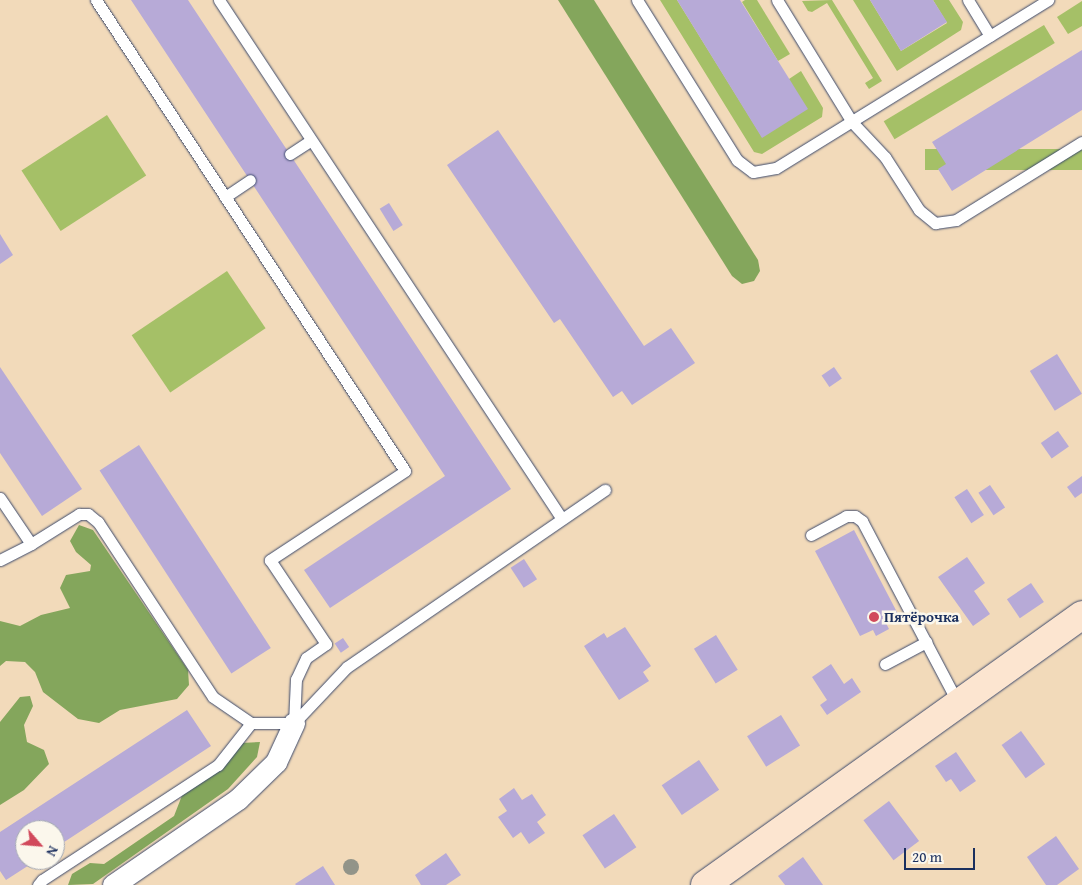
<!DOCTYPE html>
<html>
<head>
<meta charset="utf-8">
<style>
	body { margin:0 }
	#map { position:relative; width:1082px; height:885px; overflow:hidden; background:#f2daba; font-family:"Gentium Book Plus",serif }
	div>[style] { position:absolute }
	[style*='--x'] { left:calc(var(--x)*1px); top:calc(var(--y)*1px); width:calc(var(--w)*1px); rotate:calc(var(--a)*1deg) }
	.green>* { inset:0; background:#a5c067; transform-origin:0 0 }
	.forest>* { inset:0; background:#84a65c }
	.building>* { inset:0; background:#b7aad7; transform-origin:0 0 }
	.roads { filter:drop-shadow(0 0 1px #3b496c) drop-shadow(0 0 1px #3b496c) }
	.lane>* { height:11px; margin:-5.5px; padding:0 5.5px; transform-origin:5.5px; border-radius:5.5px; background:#fff }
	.street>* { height:21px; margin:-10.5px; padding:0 10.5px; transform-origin:10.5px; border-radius:10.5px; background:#fff }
	.secondary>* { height:28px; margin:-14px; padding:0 14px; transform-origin:14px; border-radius:14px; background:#fce5d0 }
	.trees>* { width:16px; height:16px; margin:-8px; border-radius:50%; background:#929489 }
	.dots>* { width:14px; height:14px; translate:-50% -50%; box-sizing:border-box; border:2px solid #fbf7ec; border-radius:50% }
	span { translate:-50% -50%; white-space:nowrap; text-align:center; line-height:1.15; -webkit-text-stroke:5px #fbf7ec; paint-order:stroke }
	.poi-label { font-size:15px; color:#1b2f5e; font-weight:700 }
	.left { translate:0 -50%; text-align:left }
	.north { position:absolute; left:15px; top:820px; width:50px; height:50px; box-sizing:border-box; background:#fbf7ec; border:1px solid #a1a7b3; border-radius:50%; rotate:117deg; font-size:14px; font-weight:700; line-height:20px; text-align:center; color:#1b2f5e }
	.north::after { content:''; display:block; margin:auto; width:18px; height:22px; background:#d1495b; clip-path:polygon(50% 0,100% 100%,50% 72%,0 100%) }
	.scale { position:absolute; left:904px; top:848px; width:71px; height:22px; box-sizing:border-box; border:2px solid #1b2f5e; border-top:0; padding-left:6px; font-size:15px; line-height:18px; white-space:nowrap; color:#1b2f5e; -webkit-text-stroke:4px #fbf7ec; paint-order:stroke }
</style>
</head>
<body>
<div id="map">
	<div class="green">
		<i style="clip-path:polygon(660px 0,677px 0,762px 137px,789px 79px,801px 71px,823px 108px,822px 117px,762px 154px,754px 152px)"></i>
		<i style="clip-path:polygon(745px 0,757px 0,790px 54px,778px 61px,742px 2px)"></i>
		<i style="clip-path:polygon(832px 0,882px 81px,869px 89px,865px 83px,873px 78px,827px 3px,812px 12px,808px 11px,802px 1px)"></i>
		<i style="clip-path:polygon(853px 0,870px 0,901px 51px,947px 23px,933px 0,949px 0,963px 22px,961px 30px,897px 71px)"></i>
		<i style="clip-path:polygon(1082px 1px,1082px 26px,1068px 34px,1057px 17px)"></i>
		<i style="left:1044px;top:25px;width:21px;height:187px;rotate:59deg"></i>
		<i style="left:107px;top:115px;width:72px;height:102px;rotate:57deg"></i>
		<i style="left:1082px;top:149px;width:21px;height:157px;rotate:90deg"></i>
		<i style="left:227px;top:271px;width:69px;height:115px;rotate:56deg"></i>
	</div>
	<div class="forest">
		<i style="clip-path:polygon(558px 0,594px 0,758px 260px,760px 271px,754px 281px,742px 284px,732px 276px)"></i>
		<i style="clip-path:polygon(79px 525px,93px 530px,188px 670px,189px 685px,177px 699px,120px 710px,99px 723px,78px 719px,43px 692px,35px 672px,25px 662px,6px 661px,0 666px,0 621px,20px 626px,41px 615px,70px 608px,60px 588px,66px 575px,90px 571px,91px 565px,76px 552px,70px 541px)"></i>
		<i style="clip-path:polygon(30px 696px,33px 706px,24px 725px,27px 742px,44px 750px,49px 764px,24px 790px,0 805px,0 722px,20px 697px)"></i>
		<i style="clip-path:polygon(260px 742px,257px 757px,228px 789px,93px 884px,68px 885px,72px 874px,90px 863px,104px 864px,174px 816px,183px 793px,241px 743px)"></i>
	</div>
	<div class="building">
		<i style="clip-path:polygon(131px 0,188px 0,511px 489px,330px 608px,304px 570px,445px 476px)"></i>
		<i style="clip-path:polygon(677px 0,740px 0,808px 109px,762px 138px)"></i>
		<i style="clip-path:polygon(870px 0,933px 0,947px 22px,901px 51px)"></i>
		<i style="clip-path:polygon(1082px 50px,1082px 110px,952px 191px,938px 169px,946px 164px,932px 142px)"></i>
		<i style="clip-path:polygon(498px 130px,644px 346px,671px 328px,695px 363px,632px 405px,622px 391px,613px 397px,560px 319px,554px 323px,447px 165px)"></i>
		<i style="left:389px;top:203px;width:26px;height:11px;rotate:58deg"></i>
		<i style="clip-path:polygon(0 234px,13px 255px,0 264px)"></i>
		<i style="left:1057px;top:354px;width:47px;height:32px;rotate:58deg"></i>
		<i style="clip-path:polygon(0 367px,82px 489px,42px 516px,0 453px)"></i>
		<i style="left:834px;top:367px;width:14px;height:15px;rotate:56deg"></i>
		<i style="left:1058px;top:431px;width:19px;height:21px;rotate:55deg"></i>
		<i style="left:139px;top:445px;width:242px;height:47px;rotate:57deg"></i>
		<i style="clip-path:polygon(1082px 476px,1082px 493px,1075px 498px,1067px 487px)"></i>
		<i style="left:990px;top:485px;width:27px;height:14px;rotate:56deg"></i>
		<i style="left:967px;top:489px;width:31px;height:15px;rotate:57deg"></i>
		<i style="clip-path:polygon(854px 530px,899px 616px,886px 623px,889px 629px,876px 636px,873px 630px,860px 636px,815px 551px)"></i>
		<i style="clip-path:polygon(967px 557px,985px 583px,974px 591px,990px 614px,973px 626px,938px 577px)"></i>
		<i style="left:524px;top:559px;width:24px;height:16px;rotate:57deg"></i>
		<i style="left:1031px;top:583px;width:23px;height:29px;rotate:56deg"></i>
		<i style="clip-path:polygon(625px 627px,651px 666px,643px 672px,649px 681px,619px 700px,584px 646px,604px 633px,607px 638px)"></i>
		<i style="left:716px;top:635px;width:41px;height:26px;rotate:58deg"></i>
		<i style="left:343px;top:638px;width:11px;height:10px;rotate:56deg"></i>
		<i style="clip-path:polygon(831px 664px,844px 684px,852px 678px,861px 692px,827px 715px,820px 705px,827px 700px,812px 677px)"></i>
		<i style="clip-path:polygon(187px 710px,211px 746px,55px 848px,55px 830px,25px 830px,25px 860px,37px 860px,6px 880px,0 871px,0 832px)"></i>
		<i style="left:781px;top:715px;width:36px;height:40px;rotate:58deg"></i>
		<i style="left:1021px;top:731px;width:41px;height:24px;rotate:54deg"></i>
		<i style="clip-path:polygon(956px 752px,976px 781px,960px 792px,951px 779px,946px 782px,935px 766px)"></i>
		<i style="left:699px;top:760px;width:36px;height:45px;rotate:56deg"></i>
		<i style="clip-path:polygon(514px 788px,522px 800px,532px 794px,546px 815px,537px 822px,545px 833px,529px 844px,521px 832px,513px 838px,498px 817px,507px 811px,499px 799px)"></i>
		<i style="left:889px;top:801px;width:50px;height:32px;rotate:53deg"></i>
		<i style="left:614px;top:814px;width:40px;height:38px;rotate:56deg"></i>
		<i style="clip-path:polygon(1056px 836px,1079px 869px,1057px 885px,1046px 885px,1027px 857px)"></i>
		<i style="clip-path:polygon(446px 853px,461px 875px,446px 885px,421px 885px,415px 875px)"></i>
		<i style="clip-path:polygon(803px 857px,823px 885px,785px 885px,778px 876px)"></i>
		<i style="clip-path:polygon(323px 866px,335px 885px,296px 885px,295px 884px)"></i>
	</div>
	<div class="roads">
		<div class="lane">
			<i style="--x:96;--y:0;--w:563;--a:56.73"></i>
			<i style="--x:405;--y:471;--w:162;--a:146.6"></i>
			<i style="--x:270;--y:560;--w:101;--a:56.3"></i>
			<i style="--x:326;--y:644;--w:24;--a:145"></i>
			<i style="--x:306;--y:658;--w:23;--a:115"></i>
			<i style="--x:296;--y:679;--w:44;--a:92.6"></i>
			<i style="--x:219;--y:0;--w:622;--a:56.54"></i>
			<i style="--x:637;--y:0;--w:189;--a:58"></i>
			<i style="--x:737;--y:160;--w:20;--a:37"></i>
			<i style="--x:753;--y:172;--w:23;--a:-10"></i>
			<i style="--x:776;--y:168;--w:320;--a:-31.7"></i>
			<i style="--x:777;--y:0;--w:143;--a:58.4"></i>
			<i style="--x:852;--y:122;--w:48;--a:46.7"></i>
			<i style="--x:885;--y:157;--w:63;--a:57.3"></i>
			<i style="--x:919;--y:210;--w:21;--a:39"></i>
			<i style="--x:935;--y:223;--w:21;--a:-8"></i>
			<i style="--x:956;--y:220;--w:148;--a:-31.8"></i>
			<i style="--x:968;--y:0;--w:42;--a:58.6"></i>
			<i style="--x:290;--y:154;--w:24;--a:-33"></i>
			<i style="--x:225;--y:197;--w:30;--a:-34"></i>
			<i style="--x:0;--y:498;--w:55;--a:56"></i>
			<i style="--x:811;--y:535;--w:40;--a:-28"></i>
			<i style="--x:846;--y:516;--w:9;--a:0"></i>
			<i style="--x:855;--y:516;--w:9;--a:36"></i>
			<i style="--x:862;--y:521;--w:206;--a:62.2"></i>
			<i style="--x:0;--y:560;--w:35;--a:-27"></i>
			<i style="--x:31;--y:544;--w:57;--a:-32"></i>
			<i style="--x:79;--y:514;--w:9;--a:0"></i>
			<i style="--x:88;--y:514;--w:13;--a:39"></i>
			<i style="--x:98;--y:522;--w:209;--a:56.7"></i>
			<i style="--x:213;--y:697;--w:46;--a:34.4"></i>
			<i style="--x:251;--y:723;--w:43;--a:0"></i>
			<i style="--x:294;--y:723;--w:77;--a:-46.6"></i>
			<i style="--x:347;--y:667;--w:313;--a:-34.5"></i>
			<i style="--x:885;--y:664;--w:47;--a:-28.2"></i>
			<i style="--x:38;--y:885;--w:6;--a:-51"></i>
			<i style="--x:42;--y:880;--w:210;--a:-33.2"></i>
			<i style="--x:218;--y:765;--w:53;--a:-51.8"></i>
		</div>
		<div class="street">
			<i style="--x:113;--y:885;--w:152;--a:-34.5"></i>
			<i style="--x:238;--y:799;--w:53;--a:-44.2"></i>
			<i style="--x:276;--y:762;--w:43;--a:-65.2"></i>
		</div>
		<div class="secondary">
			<i style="--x:705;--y:885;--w:464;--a:-35.6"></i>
		</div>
	</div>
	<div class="trees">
		<i style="left:351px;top:867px"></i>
	</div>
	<div class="dots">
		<i style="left:874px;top:617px;background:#d1495b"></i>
	</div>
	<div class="poi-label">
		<span class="left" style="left:884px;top:617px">Пятёрочка</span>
	</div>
	<div class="north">N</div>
	<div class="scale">20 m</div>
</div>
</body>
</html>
